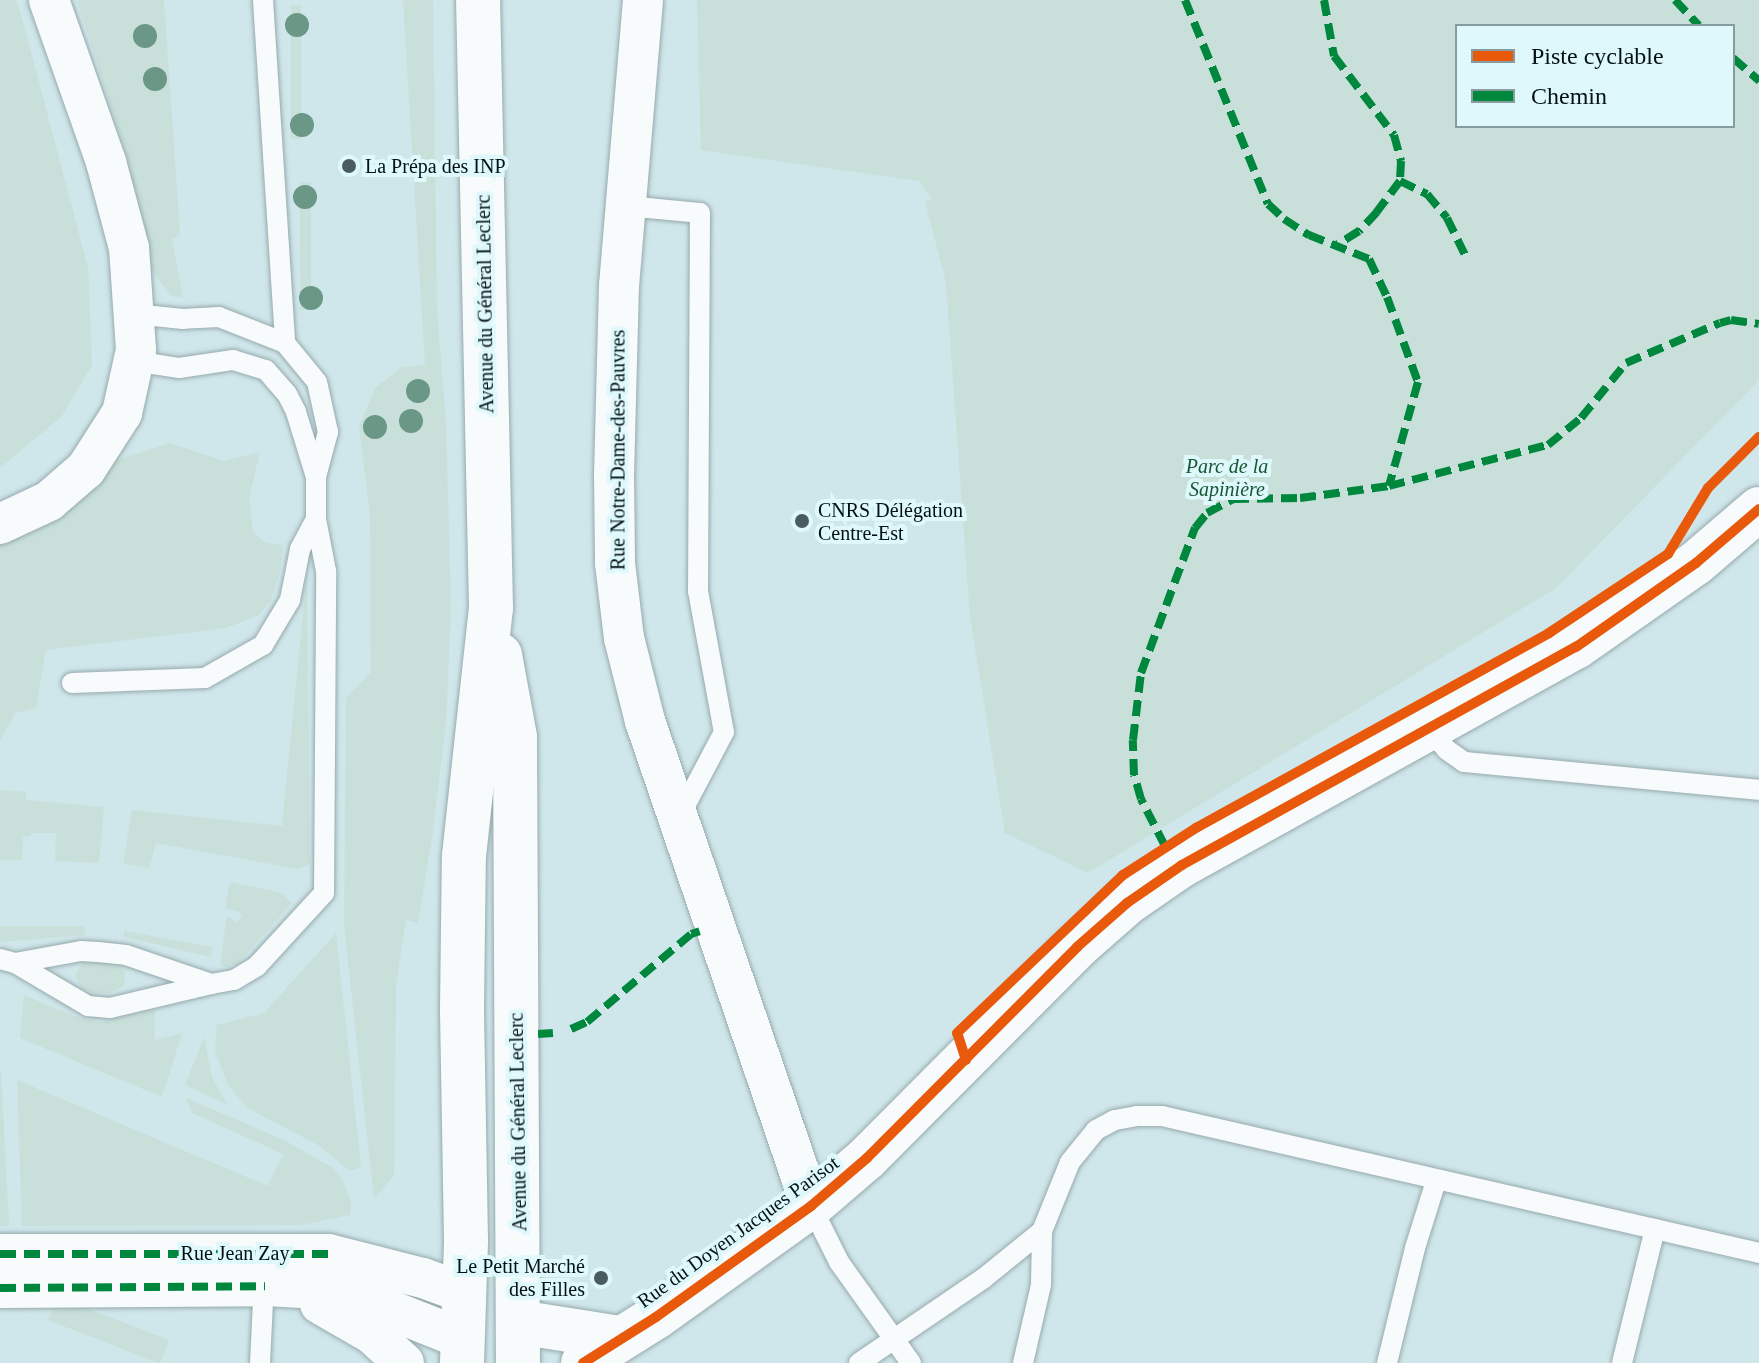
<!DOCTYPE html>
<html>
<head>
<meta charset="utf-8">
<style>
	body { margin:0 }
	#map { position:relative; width:1759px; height:1363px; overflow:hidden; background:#cfe6eb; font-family:Georgia,serif }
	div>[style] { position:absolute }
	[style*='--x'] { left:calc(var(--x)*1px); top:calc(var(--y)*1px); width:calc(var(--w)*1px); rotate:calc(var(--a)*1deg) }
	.green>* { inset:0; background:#c8e0d9; transform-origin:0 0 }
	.roads { filter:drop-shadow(0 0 2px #97aaad) drop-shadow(0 0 2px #97aaad) }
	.service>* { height:20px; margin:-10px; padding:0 10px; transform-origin:10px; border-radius:10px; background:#f8fbfc }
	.minor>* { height:40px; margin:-20px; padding:0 20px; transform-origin:20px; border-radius:20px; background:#f8fbfc }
	.tertiary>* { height:44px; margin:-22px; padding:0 22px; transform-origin:22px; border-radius:22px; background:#f8fbfc }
	.secondary>* { height:44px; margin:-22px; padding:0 22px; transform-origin:22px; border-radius:22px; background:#f8fbfc }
	.quiet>* { height:8px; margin-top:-4px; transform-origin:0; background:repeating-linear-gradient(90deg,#00873e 0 16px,transparent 0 24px) }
	.cycleway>* { height:10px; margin:-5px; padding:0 5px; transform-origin:5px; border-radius:5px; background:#e8590c }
	.trees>* { width:24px; height:24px; margin:-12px; border-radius:50%; background:#6a9786 }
	.dots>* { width:22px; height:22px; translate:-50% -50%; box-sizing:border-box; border:4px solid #dff8fc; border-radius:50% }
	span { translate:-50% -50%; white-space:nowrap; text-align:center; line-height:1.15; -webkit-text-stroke:8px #dff8fc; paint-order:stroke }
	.poi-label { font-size:20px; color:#031113 }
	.left { translate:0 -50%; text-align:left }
	.right { translate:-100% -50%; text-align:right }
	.street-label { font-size:20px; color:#031113 }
	.park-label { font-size:20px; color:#175634; font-style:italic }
	.legend { position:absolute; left:1455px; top:24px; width:280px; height:104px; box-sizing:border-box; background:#dff8fc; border:2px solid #879c9f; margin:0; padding:10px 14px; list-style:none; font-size:24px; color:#031113 }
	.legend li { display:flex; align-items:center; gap:16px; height:40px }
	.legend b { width:40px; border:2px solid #879c9f }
</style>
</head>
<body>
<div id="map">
	<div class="green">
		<i style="clip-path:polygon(0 0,16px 0,22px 18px,88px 268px,92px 365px,62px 416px,0 468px)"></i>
		<i style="clip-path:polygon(77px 0,164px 0,180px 234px,172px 239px,183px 298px,172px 296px,152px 271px,129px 163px)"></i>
		<i style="clip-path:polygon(403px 0,433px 0,437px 311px,446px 423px,451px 607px,446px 723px,432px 837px,418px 923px,406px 920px,396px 985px,394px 1175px,374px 1199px,344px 925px,346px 698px,371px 672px,370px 515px,359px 427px,375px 388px,402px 367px,425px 365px)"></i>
		<i style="clip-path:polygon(evenodd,697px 0,1759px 0,1759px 380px,1556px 588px,1088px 873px,1005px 833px,970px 617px,946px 283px,925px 201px,932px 200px,919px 181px,701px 150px,697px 0,1733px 26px,1733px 126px,1457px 126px,1457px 26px,1733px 26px)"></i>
		<i style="left:291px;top:5px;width:10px;height:134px"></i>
		<i style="left:300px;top:182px;width:11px;height:128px"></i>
		<i style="clip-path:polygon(170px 443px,224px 461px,260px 452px,249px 498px,253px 532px,266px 543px,283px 545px,280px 571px,271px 601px,259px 615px,226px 628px,46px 650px,36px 708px,15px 713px,0 741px,0 544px,11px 540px,111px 462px)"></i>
		<i style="clip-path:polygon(307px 574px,310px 864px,298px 869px,156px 843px,149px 868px,123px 863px,132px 810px,282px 826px)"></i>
		<i style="clip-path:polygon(0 790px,26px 792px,26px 800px,104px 807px,99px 863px,55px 861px,56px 833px,31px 833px,31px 836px,23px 837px,22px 860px,0 860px)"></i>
		<i style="clip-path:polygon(230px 882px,282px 893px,292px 903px,238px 963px,226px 967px,220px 964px,227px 916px,237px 922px,242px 916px,240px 912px,225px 908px)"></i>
		<i style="clip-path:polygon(0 926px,85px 926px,85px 935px,0 942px)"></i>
		<i style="clip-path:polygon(124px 931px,213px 947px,211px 957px,124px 937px)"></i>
		<i style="clip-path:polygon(336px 933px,361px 1167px,350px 1171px,318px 1145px,249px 1109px,229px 1087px,215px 1051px,217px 1025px,264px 1013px)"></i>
		<i style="clip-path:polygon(91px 960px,120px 965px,125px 973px,124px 986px,110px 993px,95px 994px,82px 989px,75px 975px,83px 963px)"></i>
		<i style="clip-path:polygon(24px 995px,74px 1016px,100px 1022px,155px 1010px,155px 1040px,182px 1033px,162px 1097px,20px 1038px)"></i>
		<i style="clip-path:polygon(204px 1037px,212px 1078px,228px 1105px,185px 1085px)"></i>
		<i style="clip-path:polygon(0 1071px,1px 1071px,9px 1226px,0 1226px)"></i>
		<i style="clip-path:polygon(17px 1080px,268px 1186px,283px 1154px,192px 1113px,186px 1098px,286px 1141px,331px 1167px,342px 1178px,351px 1203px,350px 1215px,301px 1225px,22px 1226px)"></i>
		<i style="left:169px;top:1340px;width:25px;height:120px;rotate:111deg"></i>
	</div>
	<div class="roads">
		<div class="service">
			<i style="--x:263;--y:0;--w:344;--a:86.3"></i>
			<i style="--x:626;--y:206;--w:74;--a:5.4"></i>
			<i style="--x:700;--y:213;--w:378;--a:90.3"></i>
			<i style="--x:698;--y:591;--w:143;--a:79.6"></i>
			<i style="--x:724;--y:732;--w:98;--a:117.9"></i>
			<i style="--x:134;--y:361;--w:46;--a:8.8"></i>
			<i style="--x:179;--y:368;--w:55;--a:-8.4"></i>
			<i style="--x:233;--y:360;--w:34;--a:17"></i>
			<i style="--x:266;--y:370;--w:32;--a:49"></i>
			<i style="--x:287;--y:394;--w:20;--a:63"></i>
			<i style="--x:296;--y:412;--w:68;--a:72.9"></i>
			<i style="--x:72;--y:683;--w:133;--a:-2.2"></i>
			<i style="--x:205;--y:678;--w:67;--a:-29.6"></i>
			<i style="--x:263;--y:645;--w:52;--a:-59"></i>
			<i style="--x:290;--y:600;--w:52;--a:-78.9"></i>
			<i style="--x:300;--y:549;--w:34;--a:-62"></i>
			<i style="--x:1429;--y:728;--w:28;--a:51"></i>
			<i style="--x:1447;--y:750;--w:21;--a:35"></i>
			<i style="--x:1464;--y:762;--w:296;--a:5.4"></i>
			<i style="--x:0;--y:959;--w:16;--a:15"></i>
			<i style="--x:15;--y:963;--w:67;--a:-10.3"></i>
			<i style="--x:81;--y:951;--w:17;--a:3"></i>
			<i style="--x:98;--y:952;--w:28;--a:6"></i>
			<i style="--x:126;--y:955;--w:90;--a:18.8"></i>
			<i style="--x:211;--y:984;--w:23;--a:-10"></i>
			<i style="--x:234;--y:980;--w:27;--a:-31"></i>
			<i style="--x:257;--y:966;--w:99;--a:-47.5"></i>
			<i style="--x:324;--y:893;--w:322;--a:-89.6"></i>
			<i style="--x:326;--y:571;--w:53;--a:-100.9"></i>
			<i style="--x:316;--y:519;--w:42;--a:-90"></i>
			<i style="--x:316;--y:477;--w:47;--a:-75.1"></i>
			<i style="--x:328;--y:432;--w:51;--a:-102.4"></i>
			<i style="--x:317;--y:382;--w:50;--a:-129.4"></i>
			<i style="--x:285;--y:343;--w:71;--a:-158.5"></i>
			<i style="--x:219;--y:317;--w:36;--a:177"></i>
			<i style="--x:183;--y:319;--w:49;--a:-174.2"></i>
			<i style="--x:15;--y:963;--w:85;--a:30.5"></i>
			<i style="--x:88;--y:1006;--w:22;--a:5"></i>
			<i style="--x:110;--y:1008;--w:104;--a:-13.4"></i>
			<i style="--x:811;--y:1206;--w:63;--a:63.4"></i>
			<i style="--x:839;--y:1262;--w:124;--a:54.5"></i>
			<i style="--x:260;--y:1363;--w:82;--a:-87.2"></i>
			<i style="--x:859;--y:1363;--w:151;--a:-34.2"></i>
			<i style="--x:984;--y:1278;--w:75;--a:-39"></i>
			<i style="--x:1023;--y:1363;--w:80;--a:-77"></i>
			<i style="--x:1041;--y:1285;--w:54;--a:-88.9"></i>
			<i style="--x:1042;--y:1231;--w:74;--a:-67.9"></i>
			<i style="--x:1070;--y:1162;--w:41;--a:-50.9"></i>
			<i style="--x:1096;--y:1130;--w:21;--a:-28"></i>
			<i style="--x:1115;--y:1120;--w:22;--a:-10"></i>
			<i style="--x:1137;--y:1116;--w:25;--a:0"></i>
			<i style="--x:1162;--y:1116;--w:613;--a:12.92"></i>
			<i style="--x:1387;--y:1363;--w:118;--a:-76.3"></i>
			<i style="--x:1415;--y:1248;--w:70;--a:-72.6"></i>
			<i style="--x:1622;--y:1363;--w:138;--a:-76.2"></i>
		</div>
		<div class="minor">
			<i style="--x:643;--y:0;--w:286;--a:94.8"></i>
			<i style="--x:619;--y:285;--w:190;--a:91.5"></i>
			<i style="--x:614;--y:475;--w:88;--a:89.3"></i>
			<i style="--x:615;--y:563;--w:76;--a:83.2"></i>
			<i style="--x:624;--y:638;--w:86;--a:75.8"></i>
			<i style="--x:645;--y:721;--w:513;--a:71.11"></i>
			<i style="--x:0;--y:524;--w:54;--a:-25.1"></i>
			<i style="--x:49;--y:501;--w:49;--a:-40.9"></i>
			<i style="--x:86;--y:469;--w:67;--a:-57.3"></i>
			<i style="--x:122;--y:413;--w:65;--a:-77.5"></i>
			<i style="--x:136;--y:350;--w:102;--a:-93.9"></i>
			<i style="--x:129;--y:248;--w:89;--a:-105"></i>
			<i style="--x:106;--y:162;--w:172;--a:-109.4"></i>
			<i style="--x:0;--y:1254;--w:328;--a:0"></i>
			<i style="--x:328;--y:1254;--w:98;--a:14.2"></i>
			<i style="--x:423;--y:1278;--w:44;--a:20.1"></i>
			<i style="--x:0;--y:1288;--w:265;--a:-0.4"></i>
			<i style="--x:265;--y:1286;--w:57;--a:3"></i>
			<i style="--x:322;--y:1289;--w:60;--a:16.3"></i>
			<i style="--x:380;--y:1306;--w:89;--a:21.7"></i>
			<i style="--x:320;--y:1304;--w:60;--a:30"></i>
			<i style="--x:372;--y:1334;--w:43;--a:42.2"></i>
		</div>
		<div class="tertiary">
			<i style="--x:518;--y:1322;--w:103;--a:8.9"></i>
			<i style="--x:583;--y:1363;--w:86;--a:-32.2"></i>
			<i style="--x:656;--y:1317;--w:191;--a:-35.6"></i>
			<i style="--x:811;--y:1206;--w:74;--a:-40.6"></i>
			<i style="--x:867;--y:1158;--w:298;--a:-45.1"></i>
			<i style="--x:1077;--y:947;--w:67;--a:-41.3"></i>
			<i style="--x:1127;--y:903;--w:67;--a:-34.6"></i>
			<i style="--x:1182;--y:865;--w:450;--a:-29"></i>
			<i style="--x:1576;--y:647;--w:146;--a:-35"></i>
			<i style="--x:1696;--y:563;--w:83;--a:-40.6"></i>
		</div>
		<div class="secondary">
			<i style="--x:500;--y:655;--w:83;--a:79.6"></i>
			<i style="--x:515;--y:737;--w:626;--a:89.73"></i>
			<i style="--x:462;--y:1363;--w:123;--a:-88.1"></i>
			<i style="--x:466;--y:1240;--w:231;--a:-91"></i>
			<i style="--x:462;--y:1009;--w:153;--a:-89.3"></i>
			<i style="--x:464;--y:856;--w:249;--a:-83.8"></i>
			<i style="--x:491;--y:608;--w:608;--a:-91.22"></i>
		</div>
	</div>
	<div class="quiet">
		<i style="--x:1185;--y:0;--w:220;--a:67.9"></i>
		<i style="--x:1268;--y:204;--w:22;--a:43"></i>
		<i style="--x:1284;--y:219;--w:30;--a:33"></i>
		<i style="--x:1309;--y:235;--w:65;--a:21.8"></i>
		<i style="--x:1369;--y:259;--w:42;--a:64.7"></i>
		<i style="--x:1387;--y:297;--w:90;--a:70"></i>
		<i style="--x:1418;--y:382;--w:108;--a:105.6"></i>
		<i style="--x:1324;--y:0;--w:57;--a:79.9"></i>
		<i style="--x:1334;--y:56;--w:99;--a:52.8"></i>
		<i style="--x:1394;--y:135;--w:27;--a:75"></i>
		<i style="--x:1401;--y:161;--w:20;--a:93"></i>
		<i style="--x:1400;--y:181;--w:39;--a:127"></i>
		<i style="--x:1377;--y:212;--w:26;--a:133"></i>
		<i style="--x:1359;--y:231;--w:28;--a:148"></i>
		<i style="--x:1675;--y:0;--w:35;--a:47"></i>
		<i style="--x:1733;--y:58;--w:35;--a:41"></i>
		<i style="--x:1400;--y:181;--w:30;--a:26"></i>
		<i style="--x:1427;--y:194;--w:31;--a:50"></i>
		<i style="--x:1447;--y:218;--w:43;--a:64"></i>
		<i style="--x:1165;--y:846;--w:53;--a:-117.1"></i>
		<i style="--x:1141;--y:799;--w:25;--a:-106"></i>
		<i style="--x:1134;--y:775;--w:35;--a:-92"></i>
		<i style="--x:1133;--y:740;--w:67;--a:-83.2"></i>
		<i style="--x:1141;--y:673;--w:155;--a:-69.6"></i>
		<i style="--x:1195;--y:528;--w:19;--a:-51"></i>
		<i style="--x:1207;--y:513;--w:30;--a:-28"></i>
		<i style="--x:1233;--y:499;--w:67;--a:-0.9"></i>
		<i style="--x:1300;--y:498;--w:90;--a:-7.7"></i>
		<i style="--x:1389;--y:486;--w:164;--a:-14.5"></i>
		<i style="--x:1548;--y:445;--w:43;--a:-39.3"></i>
		<i style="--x:1581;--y:418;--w:71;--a:-50.7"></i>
		<i style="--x:1626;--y:363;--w:102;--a:-23.1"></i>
		<i style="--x:1720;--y:323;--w:11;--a:-15"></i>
		<i style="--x:1731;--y:320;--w:28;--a:8"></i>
		<i style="--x:571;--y:1029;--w:17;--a:-24"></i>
		<i style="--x:587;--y:1022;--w:136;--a:-40.2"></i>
		<i style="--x:691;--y:934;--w:9;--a:-18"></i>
		<i style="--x:538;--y:1034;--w:15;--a:-4"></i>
		<i style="--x:0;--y:1254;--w:328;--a:0"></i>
		<i style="--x:0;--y:1288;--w:265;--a:-0.4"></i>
	</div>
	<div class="cycleway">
		<i style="--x:966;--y:1060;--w:28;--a:-108"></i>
		<i style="--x:957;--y:1033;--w:229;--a:-43.6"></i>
		<i style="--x:1123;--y:875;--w:87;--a:-32.8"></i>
		<i style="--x:1196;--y:828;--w:403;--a:-28.9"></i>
		<i style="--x:1549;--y:633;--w:143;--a:-33.6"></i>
		<i style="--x:1668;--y:554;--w:77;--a:-58.8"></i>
		<i style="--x:1708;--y:488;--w:72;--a:-45"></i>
		<i style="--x:583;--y:1363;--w:86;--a:-32.2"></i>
		<i style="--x:656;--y:1317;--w:191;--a:-35.6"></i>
		<i style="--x:811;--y:1206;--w:74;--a:-40.6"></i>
		<i style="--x:867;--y:1158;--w:298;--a:-45.1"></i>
		<i style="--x:1077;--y:947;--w:67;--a:-41.3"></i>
		<i style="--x:1127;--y:903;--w:67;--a:-34.6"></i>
		<i style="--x:1182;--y:865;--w:450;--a:-29"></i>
		<i style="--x:1576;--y:647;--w:146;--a:-35"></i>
		<i style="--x:1696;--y:563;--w:83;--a:-40.6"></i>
	</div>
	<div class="trees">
		<i style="left:297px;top:25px"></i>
		<i style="left:145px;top:36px"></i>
		<i style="left:155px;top:79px"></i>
		<i style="left:302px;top:125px"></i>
		<i style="left:305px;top:197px"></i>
		<i style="left:311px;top:298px"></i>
		<i style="left:418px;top:391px"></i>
		<i style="left:411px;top:421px"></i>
		<i style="left:375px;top:427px"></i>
	</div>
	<div class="dots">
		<i style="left:349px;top:166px;background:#4a5c5f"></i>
		<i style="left:802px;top:521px;background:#4a5c5f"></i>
		<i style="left:601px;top:1278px;background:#4a5c5f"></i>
	</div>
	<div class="poi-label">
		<span class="left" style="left:365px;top:166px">La Prépa des INP</span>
		<span class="left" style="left:818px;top:522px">CNRS Délégation<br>Centre-Est</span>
		<span class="right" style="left:585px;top:1278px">Le Petit Marché<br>des Filles</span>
	</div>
	<div class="street-label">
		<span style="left:485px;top:304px;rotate:-91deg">Avenue du Général Leclerc</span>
		<span style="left:618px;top:450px;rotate:-90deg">Rue Notre-Dame-des-Pauvres</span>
		<span style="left:518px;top:1122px;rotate:-91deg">Avenue du Général Leclerc</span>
		<span style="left:738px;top:1232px;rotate:-36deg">Rue du Doyen Jacques Parisot</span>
		<span style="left:235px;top:1253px">Rue Jean Zay</span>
	</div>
	<div class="park-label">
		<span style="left:1227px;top:478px">Parc de la<br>Sapinière</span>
	</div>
	<ul class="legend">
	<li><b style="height:10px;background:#e8590c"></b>Piste cyclable</li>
	<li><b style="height:10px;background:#00873e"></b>Chemin</li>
	</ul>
</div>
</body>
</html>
